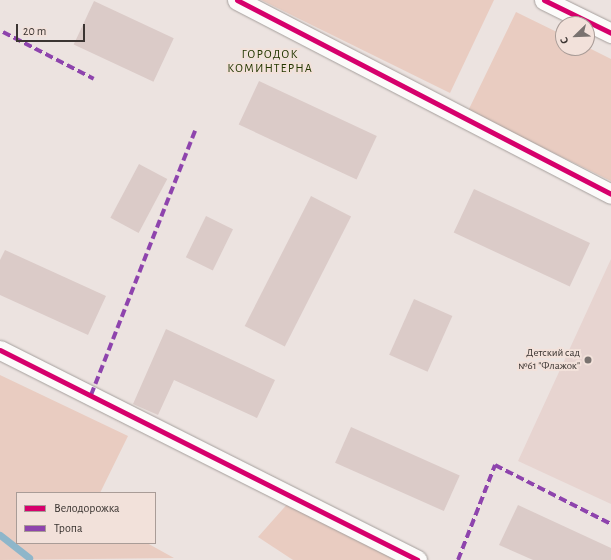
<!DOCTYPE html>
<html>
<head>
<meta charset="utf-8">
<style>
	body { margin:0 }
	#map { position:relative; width:611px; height:560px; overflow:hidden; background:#ece3e0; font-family:"Alegreya Sans",sans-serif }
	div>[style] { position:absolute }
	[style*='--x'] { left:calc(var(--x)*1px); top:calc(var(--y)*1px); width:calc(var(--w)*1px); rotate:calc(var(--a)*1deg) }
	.education>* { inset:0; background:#e7d4d0 }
	.green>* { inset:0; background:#e9ccc1 }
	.stream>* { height:7px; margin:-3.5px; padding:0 3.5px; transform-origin:3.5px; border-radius:3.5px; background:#8eb6ca }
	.building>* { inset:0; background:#dbcbc8; transform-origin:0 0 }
	.roads { filter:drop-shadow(0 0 1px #a49e9b) drop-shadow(0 0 1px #a49e9b) }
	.street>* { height:19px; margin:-9.5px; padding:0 9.5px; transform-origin:9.5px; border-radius:9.5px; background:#fcfbfa }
	.quiet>* { height:4px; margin-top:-2px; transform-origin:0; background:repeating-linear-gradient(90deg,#8e44ad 0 8px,transparent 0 12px) }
	.cycleway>* { height:5px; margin:-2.5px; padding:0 2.5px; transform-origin:2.5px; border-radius:2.5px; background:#d6006c }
	.dots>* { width:11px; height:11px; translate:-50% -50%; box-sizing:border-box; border:2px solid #f2e1da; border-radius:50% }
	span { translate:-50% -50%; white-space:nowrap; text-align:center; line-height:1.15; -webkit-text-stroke:4px #f2e1da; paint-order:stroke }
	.poi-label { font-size:11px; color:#3b3532 }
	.right { translate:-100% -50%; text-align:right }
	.neighbourhood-label { font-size:12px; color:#243802; letter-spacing:1px }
	.legend { position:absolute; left:16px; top:492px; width:140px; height:52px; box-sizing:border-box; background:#f2e1da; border:1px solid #a99c97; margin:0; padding:5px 7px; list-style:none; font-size:12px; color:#3b3532 }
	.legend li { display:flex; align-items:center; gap:8px; height:20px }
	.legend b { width:20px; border:1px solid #a99c97 }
	.north { position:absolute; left:555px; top:16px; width:40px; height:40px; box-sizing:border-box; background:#f2e1da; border:1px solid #a99c97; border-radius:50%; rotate:247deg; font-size:11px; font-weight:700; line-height:16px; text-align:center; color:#3b3532 }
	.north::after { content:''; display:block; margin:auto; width:14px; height:18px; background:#79726f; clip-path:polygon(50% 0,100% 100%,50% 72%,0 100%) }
	.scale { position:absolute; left:16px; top:24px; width:69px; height:18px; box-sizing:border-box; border:2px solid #3b3532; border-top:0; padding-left:5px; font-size:12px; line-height:14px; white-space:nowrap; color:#3b3532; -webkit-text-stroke:3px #f2e1da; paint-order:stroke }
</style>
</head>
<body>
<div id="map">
	<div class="education">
		<i style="clip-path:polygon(611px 259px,611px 504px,518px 461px)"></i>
	</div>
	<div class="green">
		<i style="clip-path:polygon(261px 0,494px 0,450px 93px)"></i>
		<i style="clip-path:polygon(516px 12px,563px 35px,563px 48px,587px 47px,611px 59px,611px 181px,468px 111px)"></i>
		<i style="clip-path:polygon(0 375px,128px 436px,100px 493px,17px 493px,17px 543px,147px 543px,174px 558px,0 560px)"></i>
		<i style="clip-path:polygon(290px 501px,403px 560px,293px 560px,258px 537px)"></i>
	</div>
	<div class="stream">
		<i style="--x:0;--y:535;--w:37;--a:38"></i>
	</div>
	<div class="building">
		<i style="left:94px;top:1px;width:88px;height:48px;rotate:25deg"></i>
		<i style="left:259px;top:81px;width:130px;height:48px;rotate:25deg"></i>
		<i style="left:139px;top:164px;width:32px;height:61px;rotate:28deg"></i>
		<i style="left:474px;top:189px;width:128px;height:48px;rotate:25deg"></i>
		<i style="left:311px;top:196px;width:45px;height:146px;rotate:27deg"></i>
		<i style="left:206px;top:216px;width:30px;height:46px;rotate:26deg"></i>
		<i style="clip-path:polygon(5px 250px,106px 296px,88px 335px,0 295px,0 260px)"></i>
		<i style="left:414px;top:299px;width:42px;height:61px;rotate:24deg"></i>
		<i style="clip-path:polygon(166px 329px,275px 380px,257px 418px,174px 380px,158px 415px,133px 404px)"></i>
		<i style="left:351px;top:427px;width:119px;height:39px;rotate:24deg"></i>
		<i style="clip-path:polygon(518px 505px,611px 548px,611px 560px,533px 560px,499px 545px)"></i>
	</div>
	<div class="roads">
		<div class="street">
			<i style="--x:237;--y:0;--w:421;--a:27.4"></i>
			<i style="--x:544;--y:0;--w:75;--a:26.2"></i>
			<i style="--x:0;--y:350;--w:467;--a:26.7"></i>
		</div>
	</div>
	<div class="quiet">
		<i style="--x:3;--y:32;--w:102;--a:27.3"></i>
		<i style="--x:91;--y:395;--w:284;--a:-68.5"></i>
		<i style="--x:458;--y:560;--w:102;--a:-68.7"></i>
		<i style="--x:495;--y:465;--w:130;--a:27"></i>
	</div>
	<div class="cycleway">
		<i style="--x:237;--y:0;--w:421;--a:27.4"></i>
		<i style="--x:544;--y:0;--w:75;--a:26.2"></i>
		<i style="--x:0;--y:350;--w:467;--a:26.7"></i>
	</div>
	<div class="dots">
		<i style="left:588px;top:360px;background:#79726f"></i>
	</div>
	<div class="poi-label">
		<span class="right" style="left:580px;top:360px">Детский сад<br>№61 "Флажок"</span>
	</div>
	<div class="neighbourhood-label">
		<span style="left:270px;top:62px">ГОРОДОК<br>КОМИНТЕРНА</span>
	</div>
	<ul class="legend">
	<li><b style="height:5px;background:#d6006c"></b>Велодорожка</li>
	<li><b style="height:5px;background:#8e44ad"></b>Тропа</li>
	</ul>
	<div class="north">С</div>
	<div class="scale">20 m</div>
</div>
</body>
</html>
